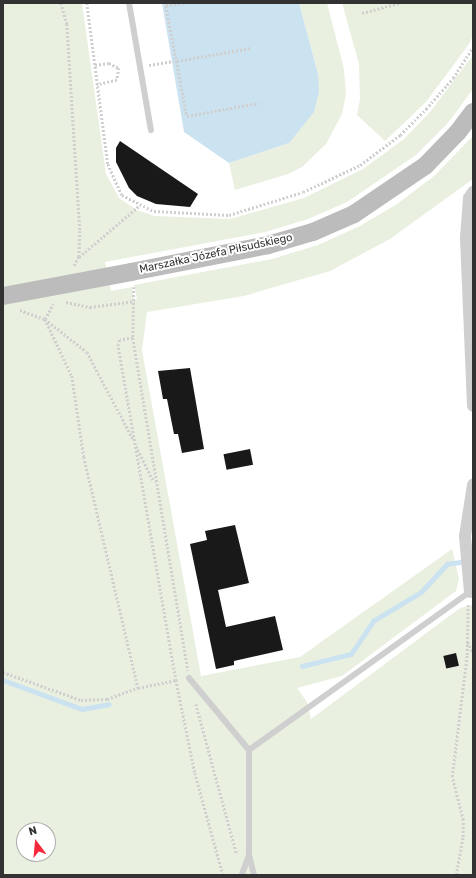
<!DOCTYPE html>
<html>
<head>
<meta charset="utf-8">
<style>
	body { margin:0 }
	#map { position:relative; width:476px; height:878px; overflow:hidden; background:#fff; font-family:Rubik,sans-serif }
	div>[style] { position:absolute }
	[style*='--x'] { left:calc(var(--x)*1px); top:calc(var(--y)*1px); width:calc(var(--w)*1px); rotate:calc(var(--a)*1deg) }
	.green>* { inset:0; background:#e9f0e0 }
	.water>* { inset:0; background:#cbe3f1 }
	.stream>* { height:4.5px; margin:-2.25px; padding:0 2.25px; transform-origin:2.25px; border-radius:2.25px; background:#cbe3f1 }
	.building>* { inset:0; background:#191919; transform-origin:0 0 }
	.path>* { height:2.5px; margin-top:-1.25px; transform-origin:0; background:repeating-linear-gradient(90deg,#cfcfcf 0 2px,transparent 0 4px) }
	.service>* { height:6px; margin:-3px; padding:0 3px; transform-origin:3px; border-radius:3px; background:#cfcfcf }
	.minor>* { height:12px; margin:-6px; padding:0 6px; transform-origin:6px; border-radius:6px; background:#cfcfcf }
	.secondary>* { height:18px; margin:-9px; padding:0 9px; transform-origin:9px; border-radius:9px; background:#bcbcbc }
	.secondary-bridge>* { height:18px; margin:-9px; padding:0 9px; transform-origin:9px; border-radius:9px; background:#bcbcbc }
	span { translate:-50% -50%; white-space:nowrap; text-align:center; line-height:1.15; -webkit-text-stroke:4px #fff; paint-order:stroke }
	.street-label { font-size:11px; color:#323232 }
	.frame { position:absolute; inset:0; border:4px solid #323232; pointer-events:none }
	.north { position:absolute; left:16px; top:822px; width:40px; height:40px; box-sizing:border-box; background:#fff; border:1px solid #adadad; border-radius:50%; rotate:344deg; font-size:11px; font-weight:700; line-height:16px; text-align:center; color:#323232 }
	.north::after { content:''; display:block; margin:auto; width:14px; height:18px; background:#f7273c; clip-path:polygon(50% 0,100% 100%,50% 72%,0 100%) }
</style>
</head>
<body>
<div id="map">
	<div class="green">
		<i style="clip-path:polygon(evenodd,3px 3px,82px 3px,106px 174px,119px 198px,137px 210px,154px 216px,230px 219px,304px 198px,363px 169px,404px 139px,430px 112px,473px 55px,473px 89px,448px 123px,416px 155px,347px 202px,308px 219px,265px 232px,105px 262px,111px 291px,132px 287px,134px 300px,137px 299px,134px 285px,272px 259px,318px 245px,360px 226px,397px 204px,434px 176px,473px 136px,473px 179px,390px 239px,330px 271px,244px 296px,147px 312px,142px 350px,201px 676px,300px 657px,452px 549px,459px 579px,456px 591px,342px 676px,297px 688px,307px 702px,311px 719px,460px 608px,473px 605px,473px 875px,3px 875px,3px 3px,24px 830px,48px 830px,48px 854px,24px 854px,24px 830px)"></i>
		<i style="clip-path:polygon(299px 3px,327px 3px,344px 69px,346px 94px,342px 114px,326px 144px,302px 167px,288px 174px,235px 190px,229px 163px,289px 143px,318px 74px)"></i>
		<i style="clip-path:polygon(342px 3px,473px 3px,473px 36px,469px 44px,426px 102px,385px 141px,357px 115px,360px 99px,359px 64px)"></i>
	</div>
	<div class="water">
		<i style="clip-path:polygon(162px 3px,299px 3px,318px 74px,319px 92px,314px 112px,289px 143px,229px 163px,184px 132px)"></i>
	</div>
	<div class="stream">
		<i style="--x:302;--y:666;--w:50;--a:-13.8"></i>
		<i style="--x:351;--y:654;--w:40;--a:-56"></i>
		<i style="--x:373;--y:621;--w:56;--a:-31.1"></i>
		<i style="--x:421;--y:592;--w:38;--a:-47"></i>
		<i style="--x:447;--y:564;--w:18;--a:-9"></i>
		<i style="--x:3;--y:680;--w:84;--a:20.2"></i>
		<i style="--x:82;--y:709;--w:27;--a:-10"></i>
	</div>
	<div class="building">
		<i style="clip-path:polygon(120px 141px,198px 194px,190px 207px,156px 204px,137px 196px,129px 188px,116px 162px,116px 148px)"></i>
		<i style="clip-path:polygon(190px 368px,204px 449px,182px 453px,178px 434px,174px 434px,167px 399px,163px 399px,158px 371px)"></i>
		<i style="left:250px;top:449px;width:16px;height:27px;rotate:79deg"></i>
		<i style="clip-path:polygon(235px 525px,249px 583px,218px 590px,226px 627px,275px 616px,283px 650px,234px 661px,234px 665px,216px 669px,190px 544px,207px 540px,205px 531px)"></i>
		<i style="left:456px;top:653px;width:13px;height:13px;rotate:77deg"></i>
	</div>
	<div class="path">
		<i style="--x:61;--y:3;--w:22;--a:74"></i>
		<i style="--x:67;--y:24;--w:207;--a:86.4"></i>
		<i style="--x:80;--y:231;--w:26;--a:92"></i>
		<i style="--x:79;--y:257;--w:10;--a:119"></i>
		<i style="--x:87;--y:3;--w:162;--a:82.6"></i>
		<i style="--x:108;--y:164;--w:34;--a:66"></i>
		<i style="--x:122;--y:195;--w:36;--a:27"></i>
		<i style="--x:154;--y:211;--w:75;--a:3.1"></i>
		<i style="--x:229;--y:215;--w:77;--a:-17.3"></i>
		<i style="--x:303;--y:192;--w:63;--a:-25.3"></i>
		<i style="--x:360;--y:165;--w:50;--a:-36.9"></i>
		<i style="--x:400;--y:135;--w:37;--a:-45"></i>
		<i style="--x:426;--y:109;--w:41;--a:-48.9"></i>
		<i style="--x:453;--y:78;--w:37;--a:-57"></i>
		<i style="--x:184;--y:3;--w:18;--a:171"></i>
		<i style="--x:166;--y:6;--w:112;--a:79.2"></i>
		<i style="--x:187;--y:116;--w:73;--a:-10.2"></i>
		<i style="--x:362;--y:13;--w:39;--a:-15"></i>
		<i style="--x:177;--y:61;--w:75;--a:-10"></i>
		<i style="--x:95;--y:65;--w:14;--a:-8"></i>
		<i style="--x:109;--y:63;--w:11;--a:27"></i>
		<i style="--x:119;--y:68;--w:12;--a:99"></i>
		<i style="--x:117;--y:80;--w:21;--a:166"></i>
		<i style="--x:149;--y:65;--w:25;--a:-9"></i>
		<i style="--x:79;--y:257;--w:79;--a:-40.4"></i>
		<i style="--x:134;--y:287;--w:51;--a:91.1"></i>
		<i style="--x:133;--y:338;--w:337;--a:80.6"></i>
		<i style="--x:66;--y:302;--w:25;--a:12"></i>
		<i style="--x:90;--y:307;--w:45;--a:-7.6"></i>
		<i style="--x:20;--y:310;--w:27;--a:20"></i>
		<i style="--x:45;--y:319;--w:53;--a:38.2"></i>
		<i style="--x:87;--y:352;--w:98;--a:62.1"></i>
		<i style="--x:45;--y:319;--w:63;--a:64.7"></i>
		<i style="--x:72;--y:376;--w:82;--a:81.6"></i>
		<i style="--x:84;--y:457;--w:237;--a:76.8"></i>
		<i style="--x:45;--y:319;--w:17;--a:-62"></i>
		<i style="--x:133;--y:338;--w:13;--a:171"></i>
		<i style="--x:120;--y:340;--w:4;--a:117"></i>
		<i style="--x:118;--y:344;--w:341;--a:80.2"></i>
		<i style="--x:176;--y:680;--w:95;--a:78.5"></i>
		<i style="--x:195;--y:773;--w:106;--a:74.6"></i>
		<i style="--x:136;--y:446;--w:40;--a:63.4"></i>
		<i style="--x:468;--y:642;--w:12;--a:66"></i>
		<i style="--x:3;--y:672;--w:83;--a:19.7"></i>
		<i style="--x:81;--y:700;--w:26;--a:-2"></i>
		<i style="--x:107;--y:699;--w:33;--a:-20"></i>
		<i style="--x:138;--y:688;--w:40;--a:-12"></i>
		<i style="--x:196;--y:704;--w:156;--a:74.8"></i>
		<i style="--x:456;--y:875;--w:39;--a:-80"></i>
		<i style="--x:463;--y:837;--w:17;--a:-90"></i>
		<i style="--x:463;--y:820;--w:44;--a:-104.3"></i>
		<i style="--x:452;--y:777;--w:123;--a:-83"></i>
		<i style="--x:467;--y:655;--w:50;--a:-88.9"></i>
	</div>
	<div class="service">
		<i style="--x:129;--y:3;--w:129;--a:80.2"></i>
		<i style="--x:189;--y:678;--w:94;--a:50.2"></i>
		<i style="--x:249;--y:750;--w:105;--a:90"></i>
		<i style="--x:249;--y:855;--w:20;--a:110"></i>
		<i style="--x:249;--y:750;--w:272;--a:-35.6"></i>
		<i style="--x:249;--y:855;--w:21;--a:76"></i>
	</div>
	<div class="minor">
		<i style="--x:473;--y:192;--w:7;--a:124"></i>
		<i style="--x:469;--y:198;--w:40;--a:94.3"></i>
		<i style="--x:466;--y:238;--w:168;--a:87.6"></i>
		<i style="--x:470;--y:592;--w:56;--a:-95.1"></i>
		<i style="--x:465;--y:536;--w:52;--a:-81.1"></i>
	</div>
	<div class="secondary">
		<i style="--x:131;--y:272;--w:140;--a:-11.1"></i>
		<i style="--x:268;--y:245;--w:47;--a:-16.1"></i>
		<i style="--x:313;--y:232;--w:45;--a:-23.7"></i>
		<i style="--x:354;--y:214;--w:86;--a:-34.1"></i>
		<i style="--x:425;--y:166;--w:47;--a:-45.9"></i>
		<i style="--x:458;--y:132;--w:25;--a:-53"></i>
	</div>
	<div class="secondary-bridge">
		<i style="--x:3;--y:296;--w:130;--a:-10.6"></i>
	</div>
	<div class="street-label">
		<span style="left:216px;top:254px;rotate:-12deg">Marszałka Józefa Piłsudskiego</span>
	</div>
	<div class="frame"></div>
	<div class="north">N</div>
</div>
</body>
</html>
